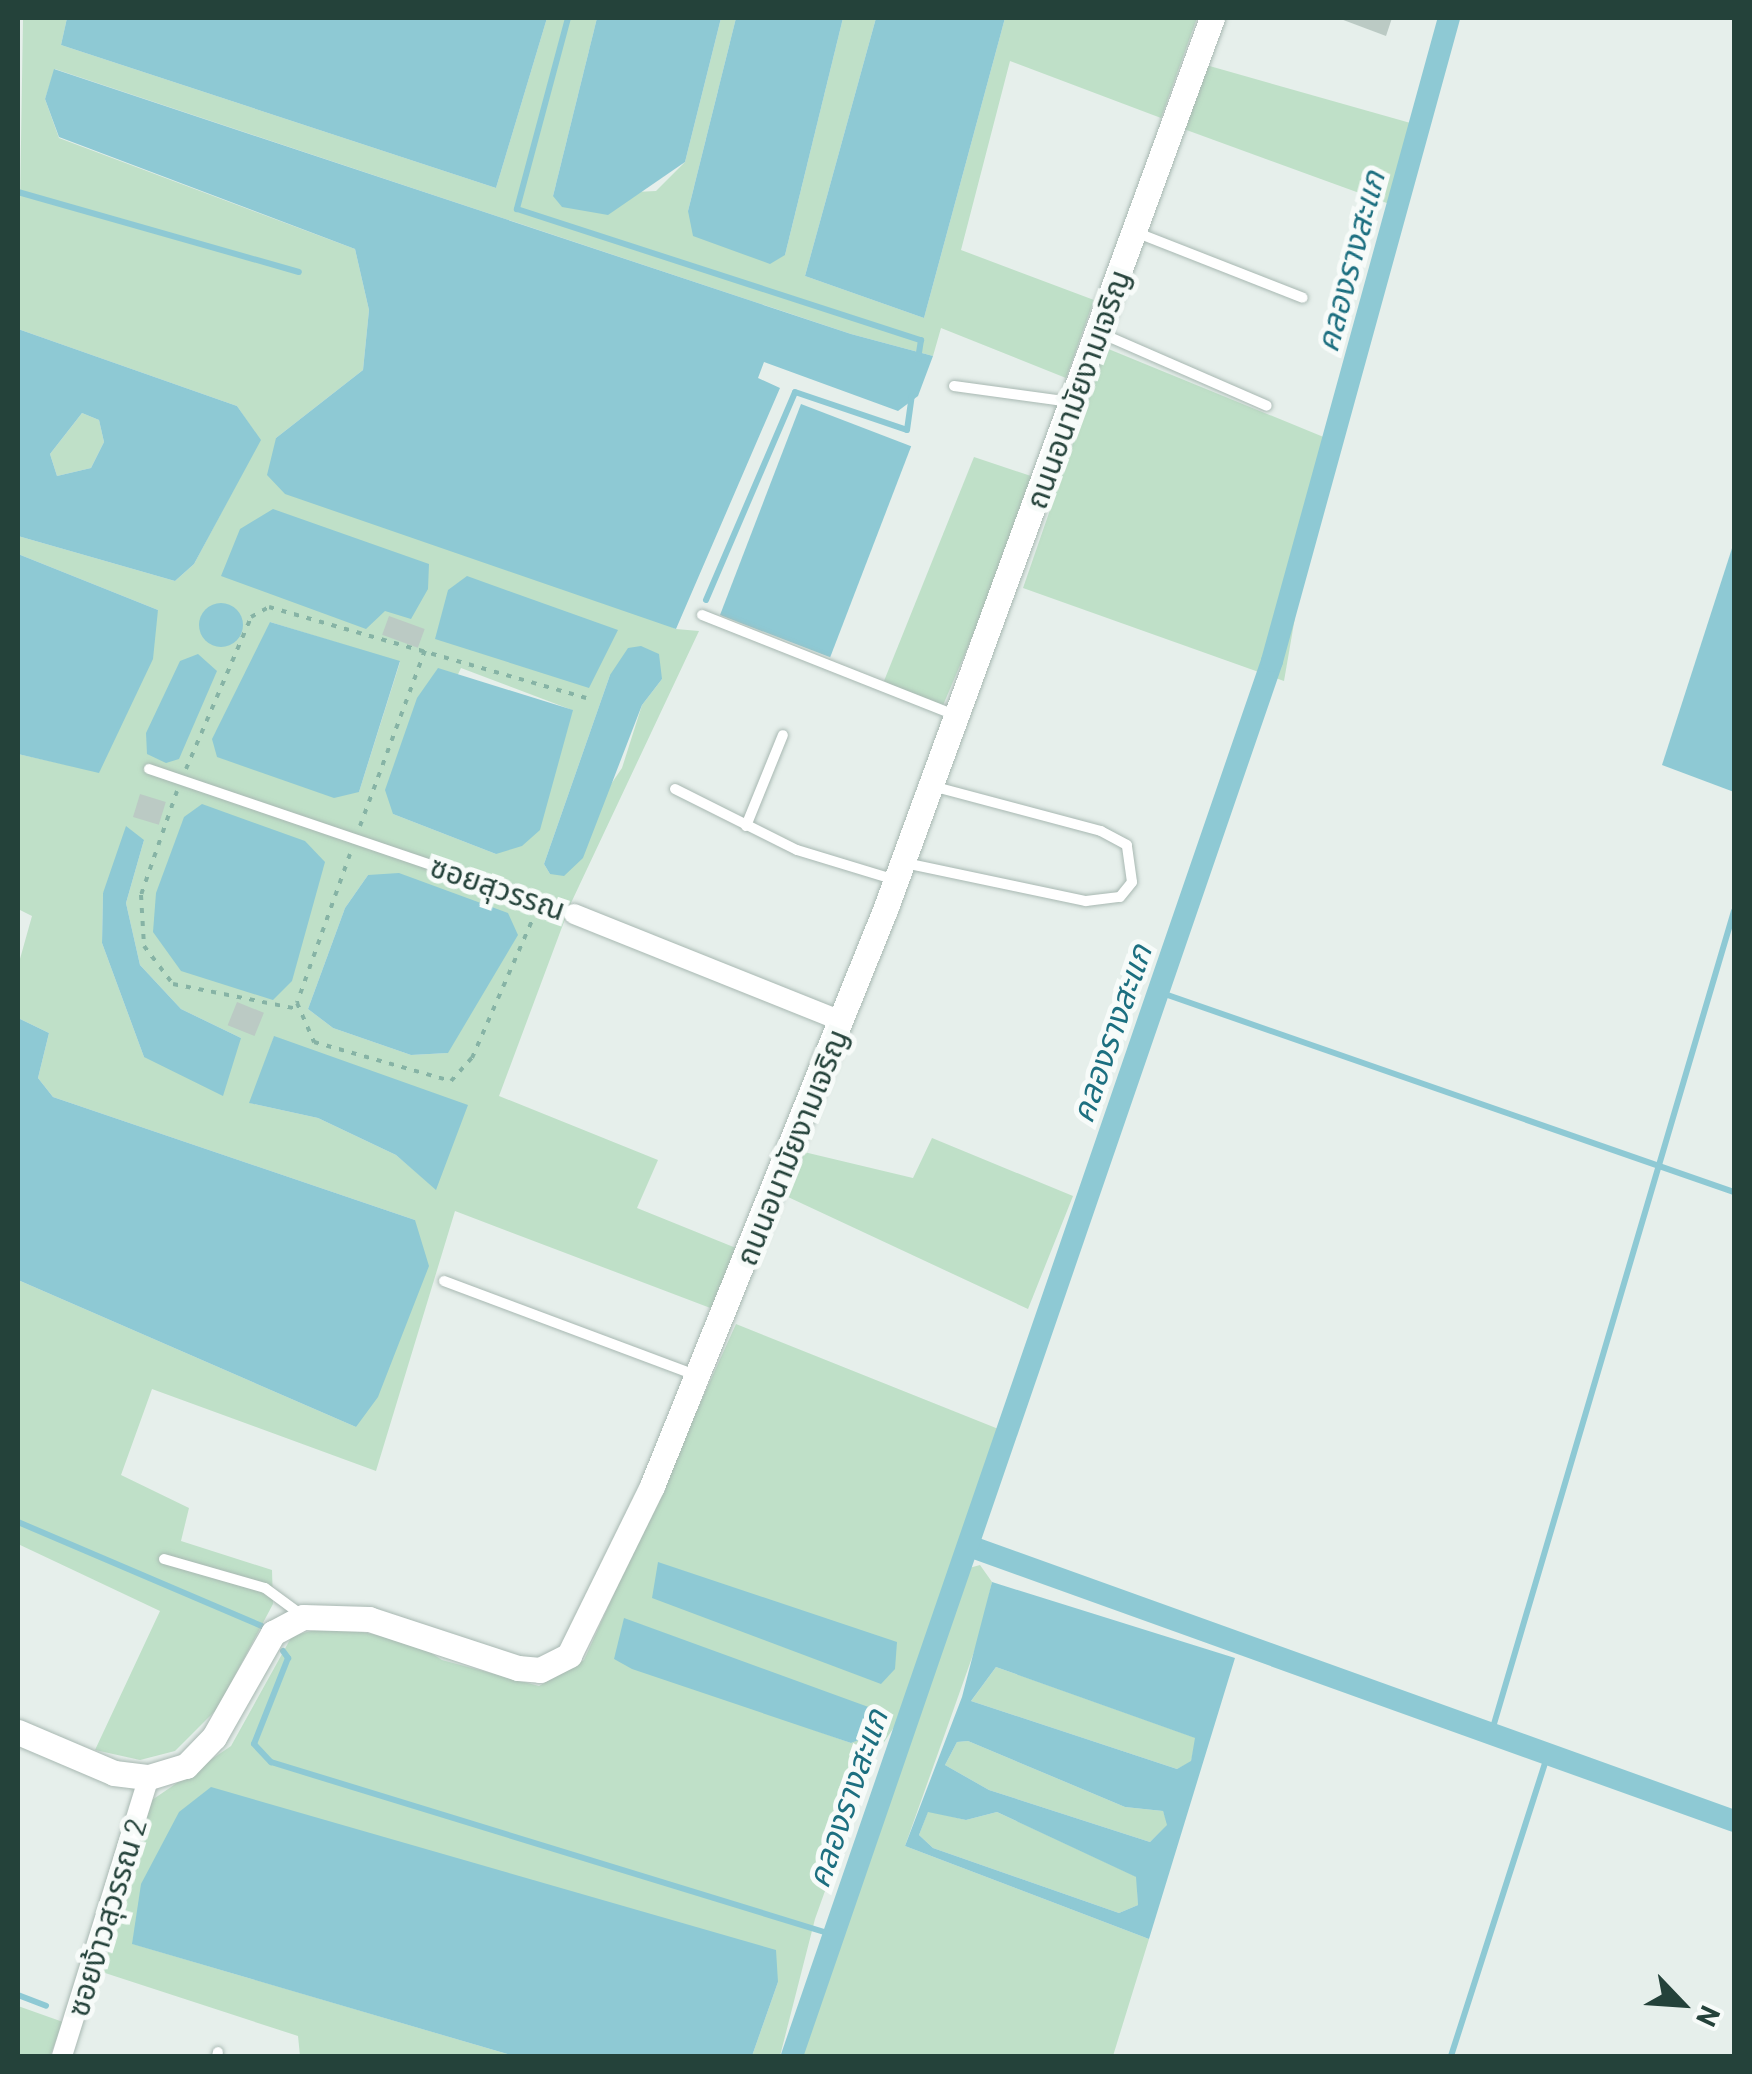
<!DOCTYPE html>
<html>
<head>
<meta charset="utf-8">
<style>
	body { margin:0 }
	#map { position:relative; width:1752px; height:2074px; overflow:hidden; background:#e6efeb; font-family:Barlow,"Noto Sans Thai",sans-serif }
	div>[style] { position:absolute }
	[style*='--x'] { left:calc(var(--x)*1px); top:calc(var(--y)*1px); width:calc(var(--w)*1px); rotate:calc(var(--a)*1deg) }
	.green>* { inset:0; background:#bfe0c8 }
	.water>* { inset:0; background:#8ec9d4; transform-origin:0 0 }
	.round { border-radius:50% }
	.stream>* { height:6px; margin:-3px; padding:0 3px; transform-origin:3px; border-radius:3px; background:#8ec9d4 }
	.canal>* { height:22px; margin:-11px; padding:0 11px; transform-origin:11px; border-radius:11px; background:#8ec9d4 }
	.building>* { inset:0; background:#bbcac4; transform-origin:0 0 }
	.path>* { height:4px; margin-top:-2px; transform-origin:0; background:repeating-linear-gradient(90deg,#86b3a5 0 5px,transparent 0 13px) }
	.roads { filter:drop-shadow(0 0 2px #a8b8b2) drop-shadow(0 0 2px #a8b8b2) }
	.service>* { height:10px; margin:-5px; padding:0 5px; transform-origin:5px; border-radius:5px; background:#fff }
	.minor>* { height:20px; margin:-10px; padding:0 10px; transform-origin:10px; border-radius:10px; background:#fff }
	.tertiary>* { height:25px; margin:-12.5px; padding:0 12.5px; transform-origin:12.5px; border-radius:12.5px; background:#fff }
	span { translate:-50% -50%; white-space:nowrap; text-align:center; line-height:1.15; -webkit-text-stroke:10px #f7fbf9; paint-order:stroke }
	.street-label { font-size:30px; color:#24423a }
	.water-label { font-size:32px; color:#1c6f80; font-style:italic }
	.frame { position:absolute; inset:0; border:20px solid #24423a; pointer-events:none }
	.north { position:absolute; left:1632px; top:1954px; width:100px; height:100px; -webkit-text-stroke:8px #f7fbf9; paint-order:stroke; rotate:115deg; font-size:28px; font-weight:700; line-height:40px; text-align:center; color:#24423a }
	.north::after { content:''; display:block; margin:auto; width:35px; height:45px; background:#24423a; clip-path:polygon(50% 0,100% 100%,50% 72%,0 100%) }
</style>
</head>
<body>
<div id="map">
	<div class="green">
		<i style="clip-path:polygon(evenodd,23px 18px,67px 18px,61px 45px,496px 188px,547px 18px,597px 18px,553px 196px,656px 191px,685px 162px,721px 18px,736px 18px,688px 211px,785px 255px,843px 18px,876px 18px,805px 276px,924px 318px,1005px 18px,1197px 18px,1161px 118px,1010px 61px,961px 250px,1094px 300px,1066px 378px,941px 328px,933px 356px,851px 334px,55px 69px,45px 99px,59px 138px,355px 249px,369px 310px,363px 370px,276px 438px,676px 629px,699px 631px,571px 903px,499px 1096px,658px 1160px,637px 1208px,736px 1248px,713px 1309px,455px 1211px,376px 1471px,152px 1389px,121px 1475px,189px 1508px,181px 1541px,272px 1570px,273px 1604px,217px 1709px,175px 1751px,140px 1760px,95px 1750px,160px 1611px,18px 1544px,18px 1280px,356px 1427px,415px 1220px,53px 1097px,38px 1078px,49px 1033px,18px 1018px,18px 966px,32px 916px,18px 909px,18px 754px,99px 772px,158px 610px,18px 554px,18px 536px,175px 581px,194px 564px,260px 440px,237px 406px,18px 329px,23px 18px,270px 622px,400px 662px,359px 792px,270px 622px,23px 18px,461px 668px,572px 710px,496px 854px,393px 814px,461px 668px,23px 18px,610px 675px,662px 679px,642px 705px,622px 768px,550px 874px,544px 864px,610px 675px,23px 18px,144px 840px,126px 903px,140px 965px,181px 1009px,241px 1038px,144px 1057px,102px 943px,103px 893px,144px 840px,23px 18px,368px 875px,448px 1053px,411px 1055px,333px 1028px,308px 1009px,345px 908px,368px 875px,23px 18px,274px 1037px,436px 1189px,396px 1155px,318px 1118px,250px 1103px,274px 1037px)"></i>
		<i style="clip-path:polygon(1206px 65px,1414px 124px,1395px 206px,1181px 128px)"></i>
		<i style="clip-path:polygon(1106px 348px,1326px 438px,1284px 681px,1023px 588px)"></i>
		<i style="clip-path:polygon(82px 413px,99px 420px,104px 442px,91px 468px,57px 476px,50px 454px)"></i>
		<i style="clip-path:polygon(974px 457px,1031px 476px,1030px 501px,941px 710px,884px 681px)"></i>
		<i style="clip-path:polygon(932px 1138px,1073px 1196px,1028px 1309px,788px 1197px,804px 1152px,913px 1178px)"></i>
		<i style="clip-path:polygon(evenodd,736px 1324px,1001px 1430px,954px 1591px,946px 1589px,898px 1721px,871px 1762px,815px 1919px,780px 2056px,752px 2056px,778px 1982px,133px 1944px,514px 2056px,300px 2056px,298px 2036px,102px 1972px,152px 1800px,231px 1746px,292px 1636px,330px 1626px,414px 1642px,442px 1660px,539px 1686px,584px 1660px,736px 1324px,614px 1659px,874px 1709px,869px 1735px,851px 1743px,614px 1659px)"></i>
		<i style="clip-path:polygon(980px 1565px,992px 1582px,980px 1635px,905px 1846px,1149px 1939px,1113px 2056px,799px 2056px,969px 1568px)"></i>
		<i style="clip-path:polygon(996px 1667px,1196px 1738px,1191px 1762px,1177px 1769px,971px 1701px)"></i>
		<i style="clip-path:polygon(968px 1741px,1125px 1807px,1163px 1811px,1168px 1825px,1150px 1842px,989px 1790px,945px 1765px,957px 1742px)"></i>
		<i style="clip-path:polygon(928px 1811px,966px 1820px,997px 1812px,1137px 1877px,1138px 1905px,1119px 1913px,933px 1848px,919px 1835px)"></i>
		<i style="clip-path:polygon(18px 2006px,63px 2022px,50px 2056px,18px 2056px)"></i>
	</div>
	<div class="water">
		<i style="clip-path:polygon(67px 18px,547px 18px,496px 188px,61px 45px)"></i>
		<i style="clip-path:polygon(597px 18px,721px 18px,685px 162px,608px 215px,562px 207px,553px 196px)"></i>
		<i style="clip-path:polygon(736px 18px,843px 18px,785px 255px,770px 264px,693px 236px,688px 211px)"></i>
		<i style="clip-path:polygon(876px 18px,1005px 18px,924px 318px,805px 276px)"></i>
		<i style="clip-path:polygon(54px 69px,851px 334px,933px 356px,918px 396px,898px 411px,764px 362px,758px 378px,780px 388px,676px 629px,285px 494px,267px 475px,276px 438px,363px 370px,369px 310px,355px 249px,59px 137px,45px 99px)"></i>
		<i style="clip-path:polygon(evenodd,18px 329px,237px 406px,261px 440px,194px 564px,175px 581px,18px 536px,18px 329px,82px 413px,99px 420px,104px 442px,91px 468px,57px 476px,50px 454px,82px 413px)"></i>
		<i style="left:801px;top:404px;width:118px;height:226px;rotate:21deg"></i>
		<i style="clip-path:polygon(273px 509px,429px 564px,428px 589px,411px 619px,385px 611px,366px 629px,221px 576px,240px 529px)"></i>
		<i style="clip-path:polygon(1734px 542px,1734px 792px,1662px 765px)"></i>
		<i style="clip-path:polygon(18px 554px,158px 610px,153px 659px,99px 773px,18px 754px)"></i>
		<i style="clip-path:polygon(467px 576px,618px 630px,589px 688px,435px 639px,448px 590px)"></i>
		<i class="round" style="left:199px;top:603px;width:44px;height:44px"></i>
		<i style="clip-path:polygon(270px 622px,400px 661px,359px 792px,334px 798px,217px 757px,212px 739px)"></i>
		<i style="clip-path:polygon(641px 646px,659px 654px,662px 679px,642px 705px,583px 858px,564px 876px,550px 874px,544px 864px,610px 675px,628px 648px)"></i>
		<i style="clip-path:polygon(198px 654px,217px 671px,179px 759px,166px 763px,147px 754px,146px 733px,180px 661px)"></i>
		<i style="clip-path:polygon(438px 668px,573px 710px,540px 830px,522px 846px,496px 854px,393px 814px,385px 790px,417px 698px)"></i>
		<i style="clip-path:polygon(202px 804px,305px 841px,325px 862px,292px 981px,273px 1000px,181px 971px,153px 932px,156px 893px,184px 817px)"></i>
		<i style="clip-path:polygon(126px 826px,144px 840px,126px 903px,140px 965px,181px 1009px,241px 1038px,223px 1096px,144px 1057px,102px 943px,103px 893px)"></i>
		<i style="clip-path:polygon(399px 873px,508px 913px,518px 935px,448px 1053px,411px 1055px,333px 1028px,308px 1009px,345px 908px,368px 875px)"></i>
		<i style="clip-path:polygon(18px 1018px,49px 1033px,38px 1078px,53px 1097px,415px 1220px,429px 1266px,378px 1397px,356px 1427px,18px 1280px)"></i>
		<i style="clip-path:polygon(274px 1036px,468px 1105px,436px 1190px,396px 1155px,318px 1118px,249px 1103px)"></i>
		<i style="clip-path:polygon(658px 1562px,897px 1642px,895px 1669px,881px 1684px,652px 1598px)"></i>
		<i style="clip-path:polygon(evenodd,992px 1582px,1235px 1658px,1149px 1939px,905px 1846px,962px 1697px,992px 1582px,996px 1667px,1195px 1738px,1191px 1761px,1177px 1769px,971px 1701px,996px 1667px,992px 1582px,968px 1741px,1125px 1807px,1163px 1811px,1167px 1825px,1150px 1842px,989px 1790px,945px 1765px,957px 1742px,968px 1741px,992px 1582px,928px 1812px,966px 1820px,997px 1812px,1136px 1877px,1138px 1905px,1119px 1913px,933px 1848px,919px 1835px,928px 1812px)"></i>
		<i style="clip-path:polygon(624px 1618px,874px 1709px,869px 1736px,851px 1743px,632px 1669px,614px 1659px)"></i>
		<i style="clip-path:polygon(211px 1787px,776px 1950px,778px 1982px,752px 2056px,514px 2056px,132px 1944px,141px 1884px,179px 1812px)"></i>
	</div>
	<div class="stream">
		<i style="--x:568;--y:18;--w:198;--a:105"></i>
		<i style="--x:517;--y:209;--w:425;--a:18"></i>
		<i style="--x:921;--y:340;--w:19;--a:99"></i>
		<i style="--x:18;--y:192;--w:292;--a:15.9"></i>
		<i style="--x:706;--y:600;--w:226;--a:-66.8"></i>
		<i style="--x:795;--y:392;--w:118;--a:18.7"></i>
		<i style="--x:907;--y:430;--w:34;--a:-82"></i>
		<i style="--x:1159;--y:992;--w:609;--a:19.18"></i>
		<i style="--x:18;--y:1522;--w:265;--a:23.1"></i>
		<i style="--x:283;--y:1651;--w:9;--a:54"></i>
		<i style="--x:288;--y:1658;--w:92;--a:111.6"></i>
		<i style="--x:254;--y:1744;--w:25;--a:47"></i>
		<i style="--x:271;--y:1762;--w:589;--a:17.08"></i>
		<i style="--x:1491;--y:1734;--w:858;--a:-73.55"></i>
		<i style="--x:18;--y:1995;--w:30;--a:21"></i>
		<i style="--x:1451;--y:2056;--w:317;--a:-72.2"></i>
	</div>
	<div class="canal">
		<i style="--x:969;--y:1546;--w:813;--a:19.77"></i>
		<i style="--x:792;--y:2056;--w:1475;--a:-71.01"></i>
		<i style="--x:1272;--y:661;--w:667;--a:-74.61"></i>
	</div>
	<div class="building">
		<i style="clip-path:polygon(1338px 18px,1392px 18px,1386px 36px)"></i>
		<i style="left:389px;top:616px;width:38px;height:20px;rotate:20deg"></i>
		<i style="left:140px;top:794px;width:27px;height:24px;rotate:17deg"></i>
		<i style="left:237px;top:1002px;width:29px;height:25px;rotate:22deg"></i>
	</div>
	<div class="path">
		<i style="--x:186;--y:769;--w:165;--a:-66.8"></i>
		<i style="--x:251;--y:617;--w:21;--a:-29"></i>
		<i style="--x:269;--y:607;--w:330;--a:16"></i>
		<i style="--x:177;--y:791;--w:110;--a:109.1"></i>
		<i style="--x:141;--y:895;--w:51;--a:86.6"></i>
		<i style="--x:144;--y:946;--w:48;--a:52.7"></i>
		<i style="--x:173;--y:984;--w:127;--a:11.3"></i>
		<i style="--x:360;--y:826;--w:190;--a:-69.7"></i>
		<i style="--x:350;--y:854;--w:158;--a:109.6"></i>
		<i style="--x:297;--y:1003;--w:43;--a:66.4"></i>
		<i style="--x:314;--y:1042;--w:142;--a:15.9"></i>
		<i style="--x:451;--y:1081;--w:31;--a:-48"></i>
		<i style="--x:472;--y:1058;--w:155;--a:-66.4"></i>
	</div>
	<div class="roads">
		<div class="service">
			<i style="--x:1135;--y:232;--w:180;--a:21.4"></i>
			<i style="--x:1098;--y:332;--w:184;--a:23.6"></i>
			<i style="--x:954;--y:386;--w:118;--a:7.8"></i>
			<i style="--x:702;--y:615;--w:274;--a:21.6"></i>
			<i style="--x:149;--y:769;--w:449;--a:18.8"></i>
			<i style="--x:675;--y:789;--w:136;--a:26.6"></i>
			<i style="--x:797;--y:850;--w:103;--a:16.9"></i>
			<i style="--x:746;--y:826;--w:98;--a:-67.9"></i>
			<i style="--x:905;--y:863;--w:185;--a:11.9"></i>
			<i style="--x:1086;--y:901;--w:34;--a:-7"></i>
			<i style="--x:1120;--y:897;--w:19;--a:-51"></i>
			<i style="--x:1132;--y:882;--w:37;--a:-98"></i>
			<i style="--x:1127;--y:845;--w:30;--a:-152"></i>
			<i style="--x:1101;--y:831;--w:175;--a:-165.1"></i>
			<i style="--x:444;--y:1281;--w:269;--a:20.5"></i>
			<i style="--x:164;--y:1559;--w:105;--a:16"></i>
			<i style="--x:265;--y:1588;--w:47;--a:36.4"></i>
			<i style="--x:217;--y:2056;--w:4;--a:-76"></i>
		</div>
		<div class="minor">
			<i style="--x:574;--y:914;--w:288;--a:21.8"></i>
			<i style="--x:62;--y:2056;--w:292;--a:-72.7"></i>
		</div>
		<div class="tertiary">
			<i style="--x:18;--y:1732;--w:104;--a:23.1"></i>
			<i style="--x:114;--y:1773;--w:35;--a:7"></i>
			<i style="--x:149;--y:1777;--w:39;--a:-17"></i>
			<i style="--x:186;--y:1766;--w:40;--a:-46"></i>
			<i style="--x:214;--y:1737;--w:120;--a:-60.4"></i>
			<i style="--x:273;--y:1633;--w:34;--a:-28"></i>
			<i style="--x:303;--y:1617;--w:66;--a:1.7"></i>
			<i style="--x:369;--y:1619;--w:157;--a:18.2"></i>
			<i style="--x:518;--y:1668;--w:22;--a:5"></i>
			<i style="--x:540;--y:1670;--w:33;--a:-27"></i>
			<i style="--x:569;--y:1655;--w:188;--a:-63.8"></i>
			<i style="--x:652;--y:1486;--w:621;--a:-67.98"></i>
			<i style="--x:885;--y:910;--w:950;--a:-69.87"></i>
		</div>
	</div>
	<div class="street-label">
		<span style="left:1077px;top:389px;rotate:-70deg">ถนนอนามัยงามเจริญ</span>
		<span style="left:498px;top:887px;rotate:19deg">ซอยสุวรรณ</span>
		<span style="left:791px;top:1147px;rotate:-68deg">ถนนอนามัยงามเจริญ</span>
		<span style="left:106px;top:1917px;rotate:-73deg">ซอยง้าวสุวรรณ 2</span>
	</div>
	<div class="water-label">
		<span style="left:1349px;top:261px;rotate:-75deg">คลองรางสะแก</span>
		<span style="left:1110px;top:1033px;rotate:-71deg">คลองรางสะแก</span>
		<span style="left:846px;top:1798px;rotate:-71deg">คลองรางสะแก</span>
	</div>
	<div class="frame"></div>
	<div class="north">N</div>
</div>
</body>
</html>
